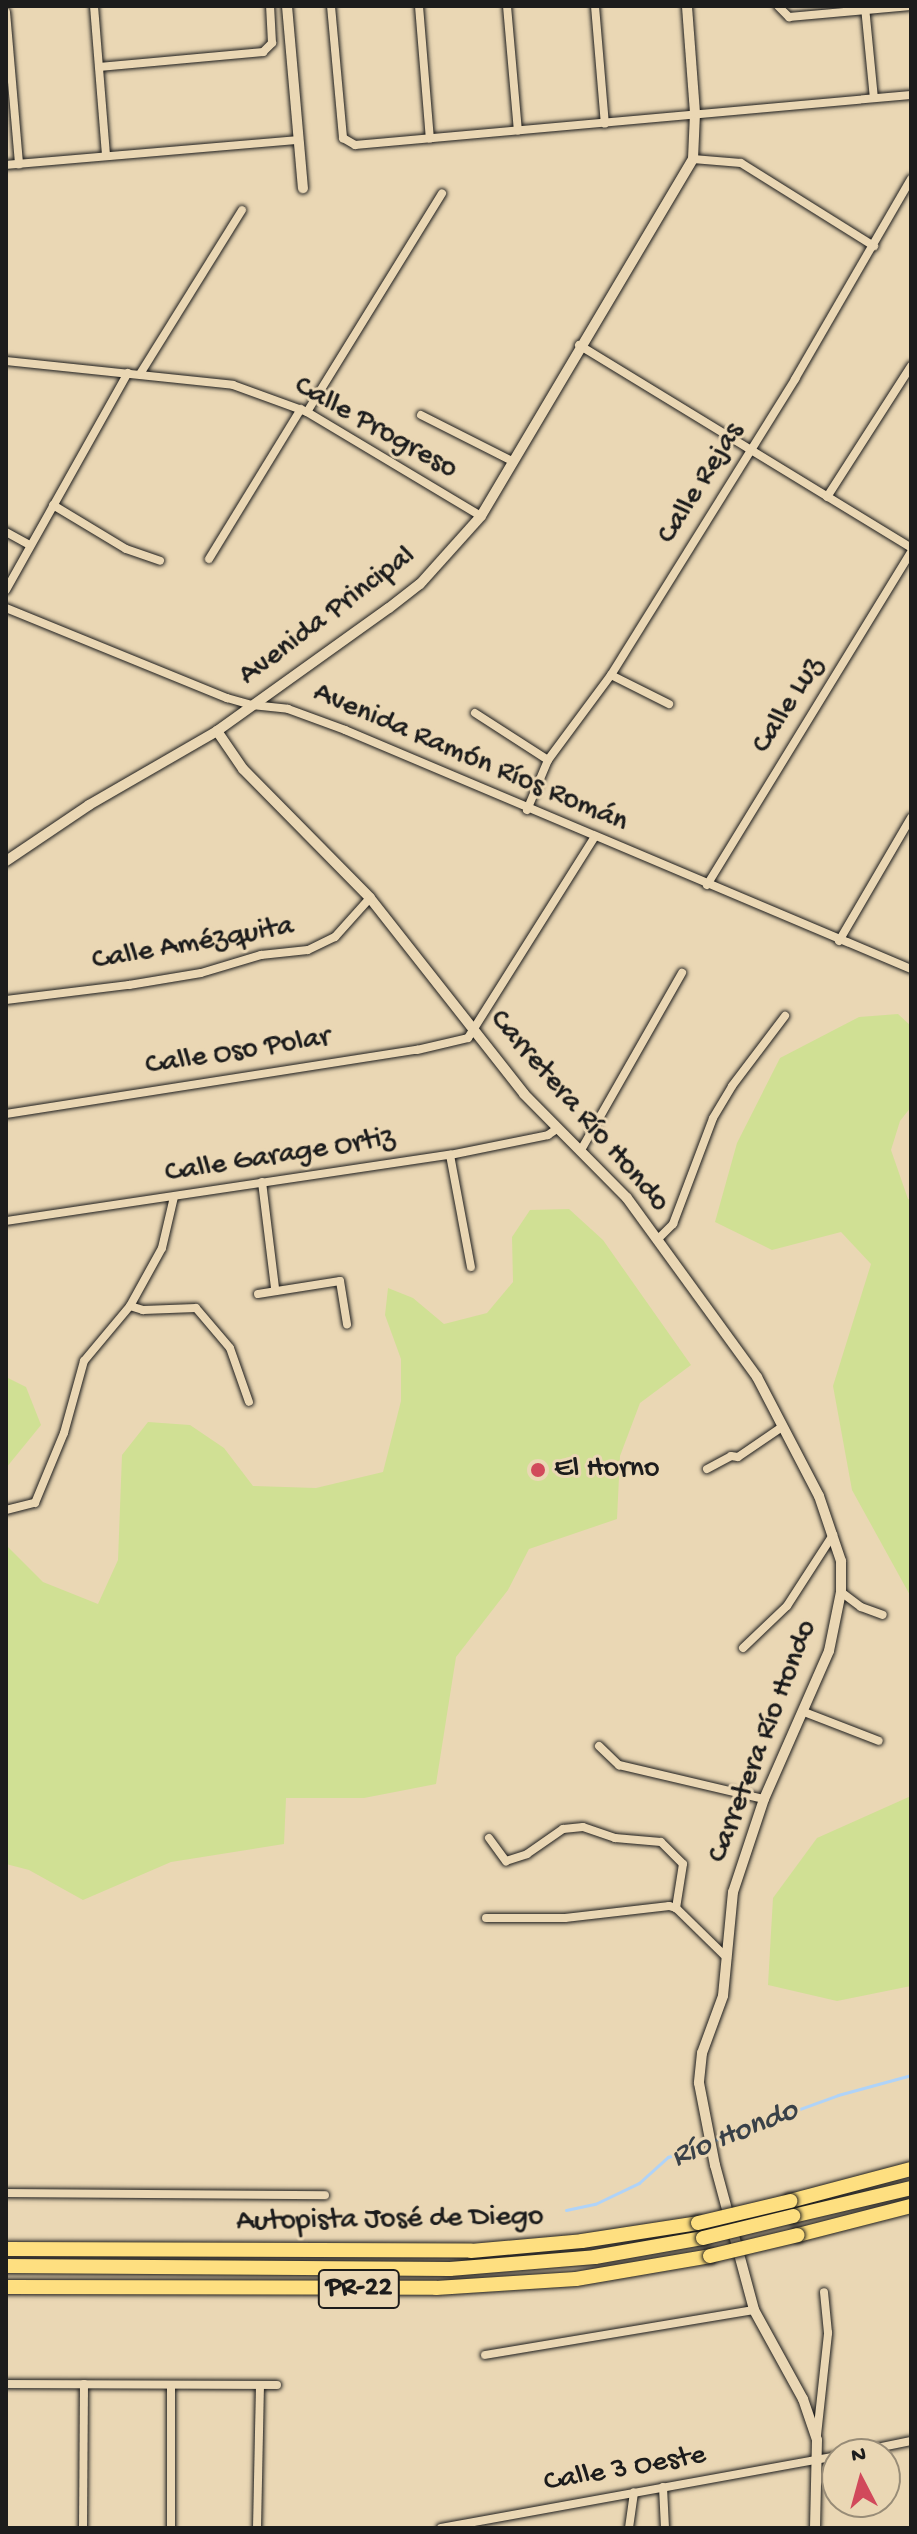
<!DOCTYPE html>
<html>
<head>
<meta charset="utf-8">
<style>
	body { margin:0 }
	#map { position:relative; width:917px; height:2534px; overflow:hidden; background:#ead7b4; font-family:"Gochi Hand",sans-serif }
	div>[style] { position:absolute }
	[style*='--x'] { left:calc(var(--x)*1px); top:calc(var(--y)*1px); width:calc(var(--w)*1px); rotate:calc(var(--a)*1deg) }
	.green>* { inset:0; background:#d0e094 }
	.stream>* { height:3px; margin:-1.5px; padding:0 1.5px; transform-origin:1.5px; border-radius:1.5px; background:#afd3f8 }
	.roads { filter:drop-shadow(0 0 2px #1c1c1c) drop-shadow(0 0 2px #1c1c1c) }
	.minor>* { height:8px; margin:-4px; padding:0 4px; transform-origin:4px; border-radius:4px; background:#ead7b4 }
	.tertiary>* { height:10px; margin:-5px; padding:0 5px; transform-origin:5px; border-radius:5px; background:#ead7b4 }
	.motorway>* { height:14px; margin:-7px; padding:0 7px; transform-origin:7px; border-radius:7px; background:#fedf80 }
	.bridges { filter:drop-shadow(0 0 2px #1c1c1c) drop-shadow(0 0 2px #1c1c1c) }
	.motorway-bridge>* { height:14px; margin:-7px; padding:0 7px; transform-origin:7px; border-radius:7px; background:#fedf80 }
	.dots>* { width:22px; height:22px; translate:-50% -50%; box-sizing:border-box; border:4px solid #ead7b4; border-radius:50% }
	span { translate:-50% -50%; white-space:nowrap; text-align:center; line-height:1.15; -webkit-text-stroke:6px #ead7b4; paint-order:stroke }
	.shield-label span { padding:2px 6px; background:#ead7b4; border:2px solid; border-radius:6px; -webkit-text-stroke-width:0 }
	.shield-label { font-size:28px; color:#1c1c1c; font-weight:700 }
	.street-label { font-size:30px; color:#1c1c1c }
	.poi-label { font-size:30px; color:#1c1c1c }
	.left { translate:0 -50%; text-align:left }
	.water-label { font-size:32px; color:#394148; font-style:italic }
	.frame { position:absolute; inset:0; border:8px solid #1c1c1c; pointer-events:none }
	.north { position:absolute; left:821px; top:2438px; width:80px; height:80px; box-sizing:border-box; background:#ead7b4; border:2px solid #988c77; border-radius:50%; rotate:354deg; font-size:22px; font-weight:700; line-height:32px; text-align:center; color:#1c1c1c }
	.north::after { content:''; display:block; margin:auto; width:28px; height:36px; background:#d1495b; clip-path:polygon(50% 0,100% 100%,50% 72%,0 100%) }
</style>
</head>
<body>
<div id="map">
	<div class="green">
		<i style="clip-path:polygon(898px 1014px,911px 1026px,911px 1107px,900px 1121px,891px 1150px,908px 1199px,911px 1200px,911px 1597px,852px 1490px,833px 1386px,871px 1264px,841px 1232px,772px 1250px,715px 1222px,737px 1143px,780px 1058px,859px 1017px)"></i>
		<i style="clip-path:polygon(569px 1209px,603px 1240px,691px 1365px,640px 1403px,620px 1456px,617px 1519px,529px 1549px,508px 1590px,456px 1657px,436px 1784px,364px 1798px,286px 1798px,284px 1844px,171px 1862px,83px 1900px,29px 1870px,6px 1864px,6px 1545px,43px 1582px,98px 1604px,118px 1560px,122px 1455px,148px 1422px,190px 1425px,224px 1448px,253px 1486px,316px 1488px,383px 1472px,401px 1401px,401px 1359px,385px 1315px,388px 1288px,413px 1298px,444px 1324px,487px 1313px,513px 1282px,512px 1237px,530px 1210px)"></i>
		<i style="clip-path:polygon(6px 1377px,26px 1387px,41px 1425px,6px 1468px)"></i>
		<i style="clip-path:polygon(911px 1796px,911px 1986px,837px 2001px,768px 1985px,773px 1898px,817px 1838px)"></i>
	</div>
	<div class="stream">
		<i style="--x:566;--y:2210;--w:30;--a:-12"></i>
		<i style="--x:595;--y:2204;--w:49;--a:-25.5"></i>
		<i style="--x:639;--y:2183;--w:39;--a:-42"></i>
		<i style="--x:668;--y:2157;--w:181;--a:-20"></i>
		<i style="--x:838;--y:2095;--w:76;--a:-15.3"></i>
	</div>
	<div class="roads">
		<div class="minor">
			<i style="--x:94;--y:6;--w:150;--a:85.4"></i>
			<i style="--x:331;--y:6;--w:133;--a:84.8"></i>
			<i style="--x:343;--y:138;--w:14;--a:30"></i>
			<i style="--x:355;--y:145;--w:558;--a:-5.14"></i>
			<i style="--x:419;--y:6;--w:133;--a:85.3"></i>
			<i style="--x:507;--y:6;--w:125;--a:85"></i>
			<i style="--x:595;--y:6;--w:118;--a:85.2"></i>
			<i style="--x:778;--y:6;--w:16;--a:45"></i>
			<i style="--x:789;--y:17;--w:122;--a:-5.2"></i>
			<i style="--x:865;--y:7;--w:91;--a:84.4"></i>
			<i style="--x:6;--y:12;--w:153;--a:85.1"></i>
			<i style="--x:99;--y:67;--w:165;--a:-5.2"></i>
			<i style="--x:263;--y:52;--w:13;--a:-45"></i>
			<i style="--x:272;--y:43;--w:37;--a:-93"></i>
			<i style="--x:693;--y:159;--w:48;--a:4.8"></i>
			<i style="--x:741;--y:163;--w:157;--a:32"></i>
			<i style="--x:6;--y:165;--w:293;--a:-4.9"></i>
			<i style="--x:579;--y:345;--w:389;--a:31.4"></i>
			<i style="--x:6;--y:361;--w:228;--a:6"></i>
			<i style="--x:233;--y:385;--w:79;--a:20"></i>
			<i style="--x:307;--y:412;--w:203;--a:30.9"></i>
			<i style="--x:140;--y:374;--w:193;--a:-58.1"></i>
			<i style="--x:307;--y:412;--w:257;--a:-58.3"></i>
			<i style="--x:421;--y:415;--w:102;--a:26.8"></i>
			<i style="--x:827;--y:497;--w:156;--a:-57.3"></i>
			<i style="--x:53;--y:505;--w:85;--a:31.1"></i>
			<i style="--x:126;--y:549;--w:36;--a:19"></i>
			<i style="--x:6;--y:532;--w:26;--a:29"></i>
			<i style="--x:209;--y:559;--w:176;--a:-58.5"></i>
			<i style="--x:6;--y:590;--w:249;--a:-60.7"></i>
			<i style="--x:6;--y:608;--w:239;--a:22.2"></i>
			<i style="--x:227;--y:698;--w:26;--a:16"></i>
			<i style="--x:252;--y:705;--w:36;--a:6"></i>
			<i style="--x:288;--y:709;--w:61;--a:20.2"></i>
			<i style="--x:345;--y:730;--w:614;--a:22.89"></i>
			<i style="--x:611;--y:675;--w:65;--a:26.6"></i>
			<i style="--x:475;--y:713;--w:87;--a:32.8"></i>
			<i style="--x:527;--y:810;--w:54;--a:-67.2"></i>
			<i style="--x:548;--y:760;--w:106;--a:-53.5"></i>
			<i style="--x:611;--y:675;--w:349;--a:-58.1"></i>
			<i style="--x:795;--y:379;--w:231;--a:-59.9"></i>
			<i style="--x:707;--y:885;--w:391;--a:-58.5"></i>
			<i style="--x:839;--y:941;--w:143;--a:-59.7"></i>
			<i style="--x:6;--y:1000;--w:124;--a:-7"></i>
			<i style="--x:129;--y:985;--w:73;--a:-9.5"></i>
			<i style="--x:201;--y:973;--w:63;--a:-16.7"></i>
			<i style="--x:261;--y:955;--w:47;--a:-6.1"></i>
			<i style="--x:308;--y:950;--w:30;--a:-26"></i>
			<i style="--x:335;--y:937;--w:52;--a:-48.1"></i>
			<i style="--x:6;--y:1114;--w:416;--a:-8.9"></i>
			<i style="--x:417;--y:1050;--w:52;--a:-13.2"></i>
			<i style="--x:468;--y:1038;--w:236;--a:-57.8"></i>
			<i style="--x:581;--y:1150;--w:204;--a:-60.3"></i>
			<i style="--x:450;--y:1155;--w:114;--a:79.4"></i>
			<i style="--x:262;--y:1182;--w:107;--a:83"></i>
			<i style="--x:6;--y:1221;--w:449;--a:-8.5"></i>
			<i style="--x:450;--y:1155;--w:100;--a:-11.5"></i>
			<i style="--x:548;--y:1135;--w:12;--a:-35"></i>
			<i style="--x:657;--y:1240;--w:23;--a:-45"></i>
			<i style="--x:673;--y:1224;--w:113;--a:-69.3"></i>
			<i style="--x:713;--y:1118;--w:37;--a:-59"></i>
			<i style="--x:732;--y:1086;--w:88;--a:-52.9"></i>
			<i style="--x:258;--y:1294;--w:83;--a:-9"></i>
			<i style="--x:340;--y:1281;--w:44;--a:80.8"></i>
			<i style="--x:130;--y:1306;--w:14;--a:17"></i>
			<i style="--x:143;--y:1310;--w:53;--a:-2.2"></i>
			<i style="--x:196;--y:1308;--w:52;--a:49.6"></i>
			<i style="--x:230;--y:1348;--w:57;--a:70.6"></i>
			<i style="--x:707;--y:1469;--w:27;--a:-28"></i>
			<i style="--x:731;--y:1456;--w:7;--a:8"></i>
			<i style="--x:738;--y:1457;--w:53;--a:-34.3"></i>
			<i style="--x:6;--y:1510;--w:30;--a:-14"></i>
			<i style="--x:35;--y:1503;--w:76;--a:-67.5"></i>
			<i style="--x:64;--y:1433;--w:75;--a:-74.5"></i>
			<i style="--x:84;--y:1361;--w:72;--a:-50.1"></i>
			<i style="--x:130;--y:1306;--w:66;--a:-61.1"></i>
			<i style="--x:162;--y:1248;--w:52;--a:-76.8"></i>
			<i style="--x:841;--y:1592;--w:25;--a:37"></i>
			<i style="--x:861;--y:1607;--w:23;--a:20"></i>
			<i style="--x:743;--y:1648;--w:61;--a:-43.7"></i>
			<i style="--x:787;--y:1606;--w:85;--a:-57.1"></i>
			<i style="--x:804;--y:1712;--w:80;--a:21.1"></i>
			<i style="--x:599;--y:1746;--w:28;--a:44"></i>
			<i style="--x:619;--y:1765;--w:149;--a:13.2"></i>
			<i style="--x:489;--y:1838;--w:29;--a:54"></i>
			<i style="--x:506;--y:1861;--w:22;--a:-18"></i>
			<i style="--x:527;--y:1854;--w:44;--a:-34.8"></i>
			<i style="--x:563;--y:1829;--w:20;--a:-6"></i>
			<i style="--x:583;--y:1827;--w:34;--a:19"></i>
			<i style="--x:615;--y:1838;--w:46;--a:5"></i>
			<i style="--x:661;--y:1842;--w:31;--a:45"></i>
			<i style="--x:683;--y:1864;--w:45;--a:99"></i>
			<i style="--x:486;--y:1918;--w:79;--a:0"></i>
			<i style="--x:565;--y:1918;--w:105;--a:-6.6"></i>
			<i style="--x:669;--y:1906;--w:7;--a:16"></i>
			<i style="--x:676;--y:1908;--w:71;--a:44.4"></i>
			<i style="--x:6;--y:2193;--w:319;--a:0.4"></i>
			<i style="--x:485;--y:2355;--w:273;--a:-9.5"></i>
			<i style="--x:6;--y:2384;--w:271;--a:0.2"></i>
			<i style="--x:817;--y:2435;--w:103;--a:-83.8"></i>
			<i style="--x:828;--y:2333;--w:41;--a:-95.6"></i>
			<i style="--x:847;--y:2454;--w:65;--a:-11.5"></i>
			<i style="--x:663;--y:2487;--w:41;--a:87.2"></i>
			<i style="--x:83;--y:2528;--w:144;--a:-89.6"></i>
			<i style="--x:171;--y:2528;--w:143;--a:-90"></i>
			<i style="--x:257;--y:2528;--w:143;--a:-88.8"></i>
			<i style="--x:441;--y:2528;--w:402;--a:-10.3"></i>
			<i style="--x:629;--y:2528;--w:36;--a:-82"></i>
		</div>
		<div class="tertiary">
			<i style="--x:287;--y:6;--w:183;--a:85"></i>
			<i style="--x:217;--y:731;--w:46;--a:55.6"></i>
			<i style="--x:243;--y:769;--w:181;--a:45.4"></i>
			<i style="--x:370;--y:898;--w:249;--a:51.8"></i>
			<i style="--x:524;--y:1094;--w:146;--a:45.3"></i>
			<i style="--x:627;--y:1198;--w:221;--a:54"></i>
			<i style="--x:757;--y:1377;--w:134;--a:62.5"></i>
			<i style="--x:819;--y:1496;--w:69;--a:71.3"></i>
			<i style="--x:841;--y:1561;--w:31;--a:90"></i>
			<i style="--x:841;--y:1592;--w:60;--a:101.5"></i>
			<i style="--x:829;--y:1651;--w:162;--a:113.7"></i>
			<i style="--x:764;--y:1799;--w:98;--a:108.4"></i>
			<i style="--x:733;--y:1892;--w:104;--a:95.5"></i>
			<i style="--x:723;--y:1996;--w:61;--a:110.2"></i>
			<i style="--x:702;--y:2053;--w:30;--a:96"></i>
			<i style="--x:699;--y:2083;--w:84;--a:79"></i>
			<i style="--x:715;--y:2165;--w:150;--a:74.9"></i>
			<i style="--x:754;--y:2310;--w:102;--a:61.2"></i>
			<i style="--x:803;--y:2399;--w:43;--a:71.1"></i>
			<i style="--x:817;--y:2440;--w:88;--a:91.3"></i>
			<i style="--x:6;--y:861;--w:100;--a:-34"></i>
			<i style="--x:89;--y:805;--w:148;--a:-30"></i>
			<i style="--x:217;--y:731;--w:211;--a:-35.6"></i>
			<i style="--x:389;--y:608;--w:39;--a:-38"></i>
			<i style="--x:420;--y:584;--w:91;--a:-48.1"></i>
			<i style="--x:481;--y:516;--w:415;--a:-59.3"></i>
			<i style="--x:693;--y:159;--w:46;--a:-87.5"></i>
			<i style="--x:695;--y:113;--w:107;--a:-94.3"></i>
		</div>
		<div class="motorway">
			<i style="--x:790;--y:2201;--w:125;--a:-14.8"></i>
			<i style="--x:793;--y:2216;--w:121;--a:-13.3"></i>
			<i style="--x:798;--y:2235;--w:117;--a:-14.4"></i>
			<i style="--x:6;--y:2249;--w:465;--a:0.2"></i>
			<i style="--x:471;--y:2251;--w:111;--a:-5.1"></i>
			<i style="--x:582;--y:2241;--w:117;--a:-8.8"></i>
			<i style="--x:6;--y:2266;--w:444;--a:0.4"></i>
			<i style="--x:450;--y:2269;--w:145;--a:-4.7"></i>
			<i style="--x:595;--y:2257;--w:110;--a:-10"></i>
			<i style="--x:6;--y:2287;--w:430;--a:0.1"></i>
			<i style="--x:436;--y:2288;--w:140;--a:-3.7"></i>
			<i style="--x:576;--y:2279;--w:136;--a:-9.7"></i>
		</div>
	</div>
	<div class="bridges">
		<div class="motorway-bridge">
			<i style="--x:698;--y:2223;--w:95;--a:-13.4"></i>
			<i style="--x:703;--y:2238;--w:93;--a:-13.7"></i>
			<i style="--x:710;--y:2256;--w:90;--a:-13.4"></i>
		</div>
	</div>
	<div class="dots">
		<i style="left:538px;top:1470px;background:#d1495b"></i>
	</div>
	<div class="shield-label">
		<span style="left:359px;top:2289px">PR-22</span>
	</div>
	<div class="street-label">
		<span style="left:375px;top:429px;rotate:29deg">Calle Progreso</span>
		<span style="left:702px;top:484px;rotate:-58deg">Calle Rejas</span>
		<span style="left:328px;top:617px;rotate:-37deg">Avenida Principal</span>
		<span style="left:789px;top:706px;rotate:-58deg">Calle Luz</span>
		<span style="left:470px;top:759px;rotate:23deg">Avenida Ramón Ríos Román</span>
		<span style="left:193px;top:945px;rotate:-10deg">Calle Amézquita</span>
		<span style="left:238px;top:1053px;rotate:-9deg">Calle Oso Polar</span>
		<span style="left:578px;top:1112px;rotate:49deg">Carretera Río Hondo</span>
		<span style="left:280px;top:1157px;rotate:-9deg">Calle Garage Ortiz</span>
		<span style="left:764px;top:1742px;rotate:-69deg">Carretera Río Hondo</span>
		<span style="left:390px;top:2221px;rotate:-1deg">Autopista José de Diego</span>
		<span style="left:625px;top:2470px;rotate:-10deg">Calle 3 Oeste</span>
	</div>
	<div class="poi-label">
		<span class="left" style="left:554px;top:1470px">El Horno</span>
	</div>
	<div class="water-label">
		<span style="left:735px;top:2135px;rotate:-22deg">Río Hondo</span>
	</div>
	<div class="frame"></div>
	<div class="north">N</div>
</div>
</body>
</html>
